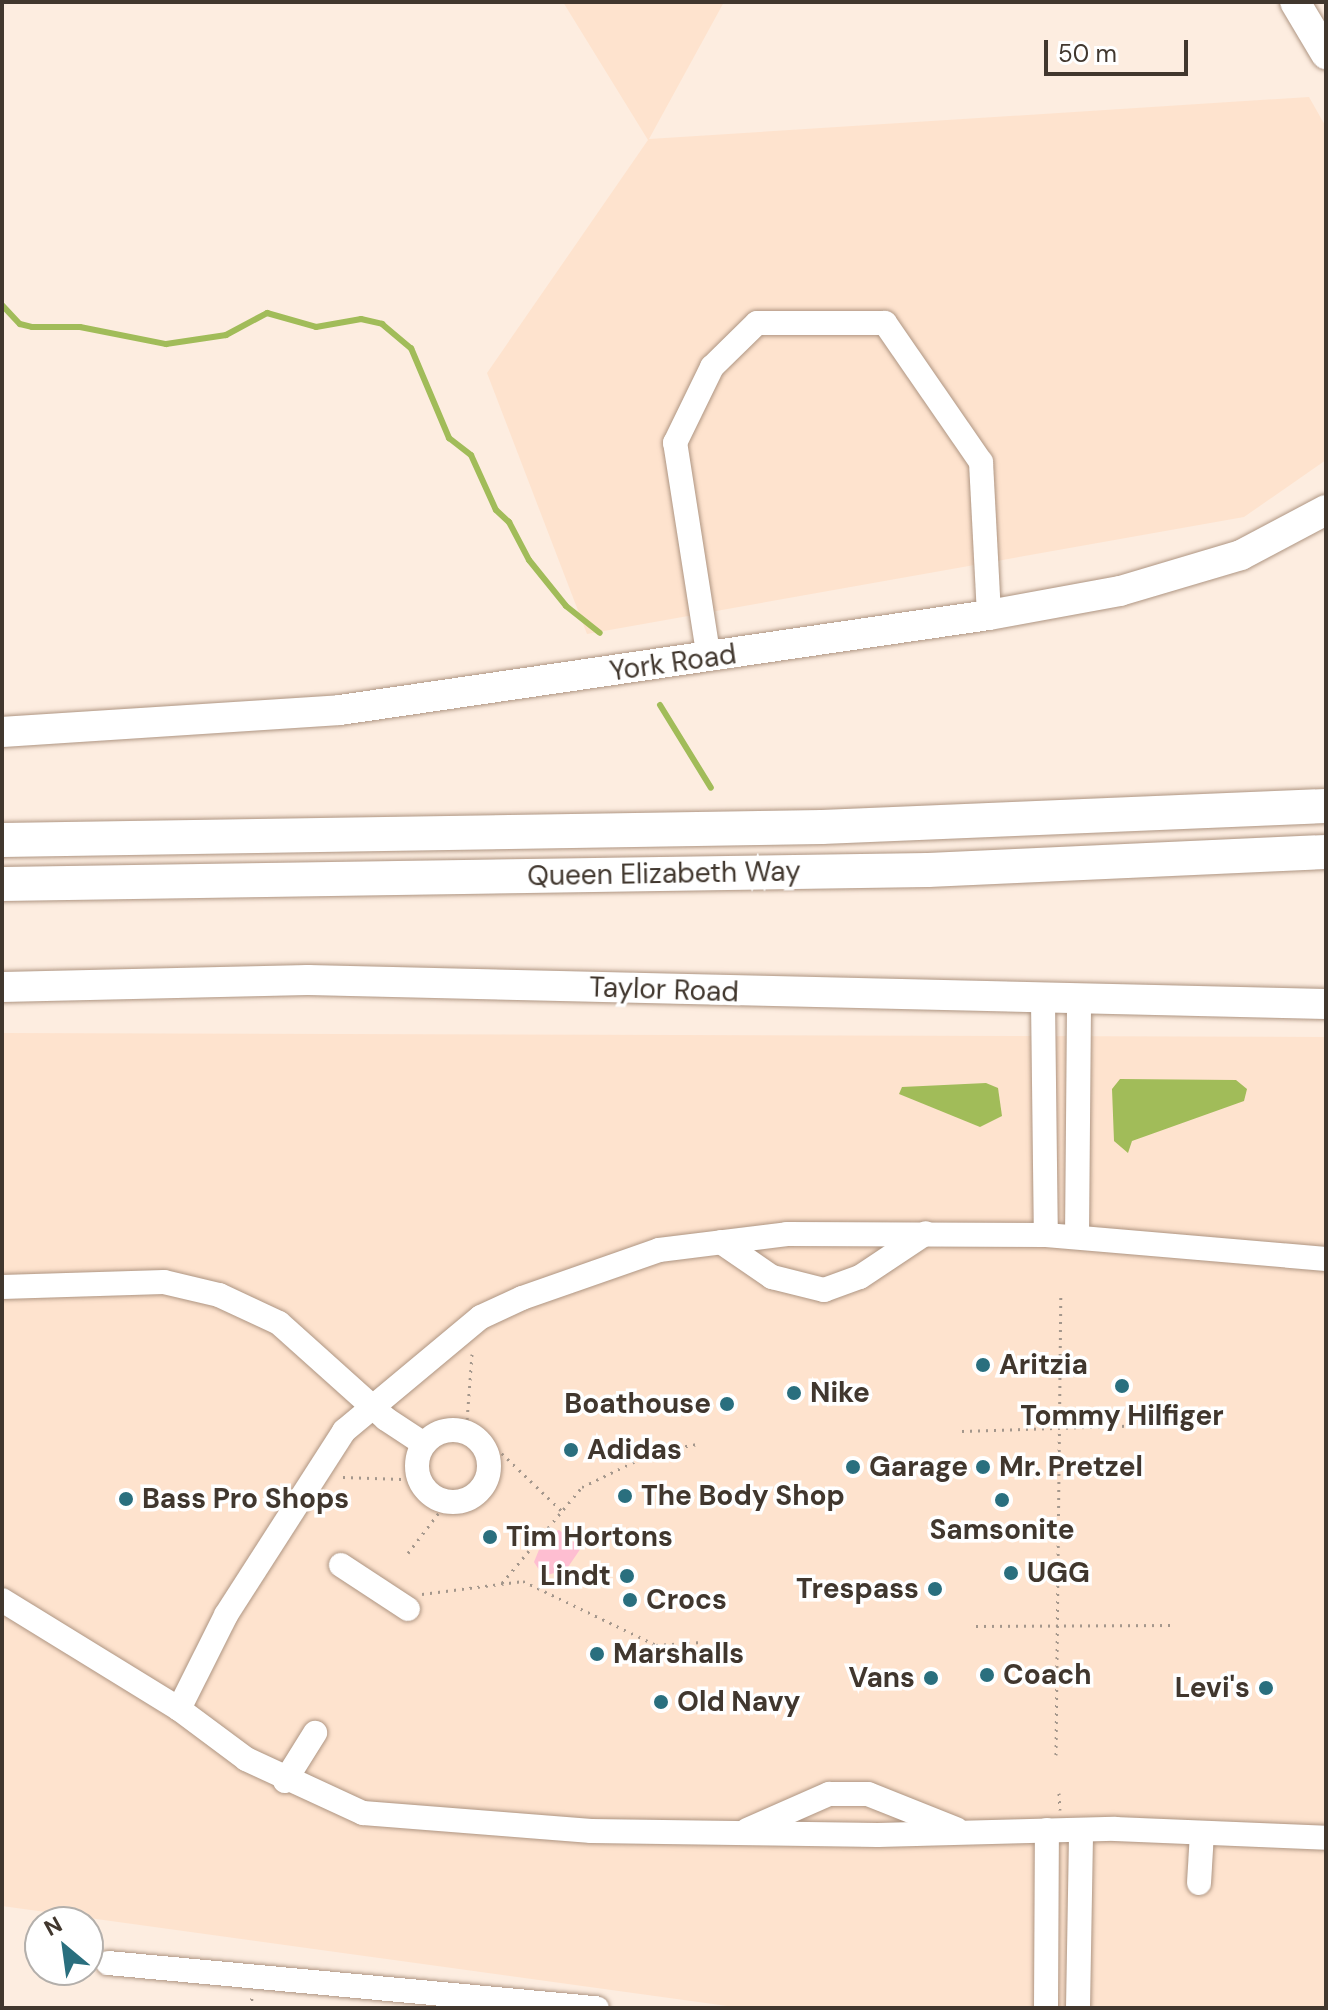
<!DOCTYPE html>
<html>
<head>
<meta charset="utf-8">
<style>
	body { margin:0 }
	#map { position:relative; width:1328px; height:2010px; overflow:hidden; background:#fdede0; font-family:"DM Sans",sans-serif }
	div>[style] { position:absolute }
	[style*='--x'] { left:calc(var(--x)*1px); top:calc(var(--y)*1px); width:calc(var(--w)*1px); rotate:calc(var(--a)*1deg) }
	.built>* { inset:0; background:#fee3ce }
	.green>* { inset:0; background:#febed1 }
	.water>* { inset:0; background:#a1bc59 }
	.stream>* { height:6px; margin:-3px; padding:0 3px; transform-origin:3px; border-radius:3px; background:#a1bc59 }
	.path>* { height:3px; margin-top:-1.5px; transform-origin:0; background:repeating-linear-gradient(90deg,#a4978c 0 2px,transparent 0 8px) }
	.roads { filter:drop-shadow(0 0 2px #ae9582) drop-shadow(0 0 2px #ae9582) }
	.minor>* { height:24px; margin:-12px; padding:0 12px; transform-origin:12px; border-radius:12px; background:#fff }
	.minor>.ring { margin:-12px; padding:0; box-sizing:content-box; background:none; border:24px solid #fff; border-radius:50% }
	.major>* { height:30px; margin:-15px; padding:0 15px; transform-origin:15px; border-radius:15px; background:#fff }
	.highway>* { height:34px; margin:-17px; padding:0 17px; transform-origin:17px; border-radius:17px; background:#fff }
	.dots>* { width:22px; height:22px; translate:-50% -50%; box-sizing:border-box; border:4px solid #fff; border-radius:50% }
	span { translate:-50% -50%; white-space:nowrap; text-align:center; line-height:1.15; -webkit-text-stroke:7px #fff; paint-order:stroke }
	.street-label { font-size:28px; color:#41372e }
	.poi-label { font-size:28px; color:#41372e; font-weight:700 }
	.left { translate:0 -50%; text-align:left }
	.right { translate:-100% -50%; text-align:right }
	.frame { position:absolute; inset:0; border:4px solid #41372e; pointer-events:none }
	.north { position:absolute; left:24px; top:1906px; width:80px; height:80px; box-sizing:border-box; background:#fff; border:2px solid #b3afab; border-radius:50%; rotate:331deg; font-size:22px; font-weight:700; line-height:32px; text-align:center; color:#41372e }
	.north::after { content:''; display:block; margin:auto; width:28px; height:36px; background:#2a6f7e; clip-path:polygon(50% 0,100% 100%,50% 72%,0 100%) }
	.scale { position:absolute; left:1044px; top:40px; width:144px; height:36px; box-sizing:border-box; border:4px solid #41372e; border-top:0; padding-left:10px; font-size:24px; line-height:28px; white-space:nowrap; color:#41372e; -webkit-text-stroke:6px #fff; paint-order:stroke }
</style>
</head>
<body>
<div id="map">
	<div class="built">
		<i style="clip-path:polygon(563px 2px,724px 2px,649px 139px,1309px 97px,1326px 127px,1326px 460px,1244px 517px,587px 634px,487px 373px,648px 140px)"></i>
		<i style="clip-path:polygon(2px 1033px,1326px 1037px,1326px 2008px,742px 2008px,2px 1906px)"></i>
	</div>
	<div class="green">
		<i style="clip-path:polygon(559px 1530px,581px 1548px,566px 1570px,543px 1576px,534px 1562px,545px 1535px)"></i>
	</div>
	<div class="water">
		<i style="clip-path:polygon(1120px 1079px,1236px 1080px,1247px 1089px,1244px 1101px,1132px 1141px,1128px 1153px,1114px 1141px,1112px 1089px)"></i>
		<i style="clip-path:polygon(986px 1083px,998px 1088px,1002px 1116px,980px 1127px,899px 1094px,902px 1087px)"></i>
	</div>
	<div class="stream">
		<i style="--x:2;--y:305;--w:26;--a:47"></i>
		<i style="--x:20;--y:324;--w:12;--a:14"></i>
		<i style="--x:32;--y:327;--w:48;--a:0"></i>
		<i style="--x:80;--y:327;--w:88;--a:11.2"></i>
		<i style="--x:166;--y:344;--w:61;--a:-8.5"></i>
		<i style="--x:226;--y:335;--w:47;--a:-28.2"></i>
		<i style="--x:267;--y:313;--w:51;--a:15.9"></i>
		<i style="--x:316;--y:327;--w:46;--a:-10.1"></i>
		<i style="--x:361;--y:319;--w:22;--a:13"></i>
		<i style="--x:382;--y:324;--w:38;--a:40"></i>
		<i style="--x:411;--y:348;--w:98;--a:67.1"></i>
		<i style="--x:449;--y:438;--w:28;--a:38"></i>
		<i style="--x:471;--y:455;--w:60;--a:65.6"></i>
		<i style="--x:496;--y:510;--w:18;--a:43"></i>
		<i style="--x:509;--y:522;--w:43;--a:62.2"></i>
		<i style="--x:529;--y:560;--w:59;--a:51.2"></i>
		<i style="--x:566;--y:606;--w:43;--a:38.5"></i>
		<i style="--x:660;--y:705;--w:97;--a:58.4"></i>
	</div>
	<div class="path">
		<i style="--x:472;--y:1354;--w:66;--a:94.3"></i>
		<i style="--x:467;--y:1420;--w:132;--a:43.8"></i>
		<i style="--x:962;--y:1431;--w:188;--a:-1.8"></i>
		<i style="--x:487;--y:1453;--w:12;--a:-42"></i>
		<i style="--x:343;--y:1477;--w:59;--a:1.9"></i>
		<i style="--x:969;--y:1527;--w:91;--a:-1.9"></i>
		<i style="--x:408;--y:1553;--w:64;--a:-52.6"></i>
		<i style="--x:502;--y:1583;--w:125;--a:-50.2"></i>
		<i style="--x:582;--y:1487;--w:80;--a:-25.9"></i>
		<i style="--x:654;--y:1452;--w:44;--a:-10.5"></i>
		<i style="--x:422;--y:1594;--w:102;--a:-7.3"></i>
		<i style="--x:523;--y:1581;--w:148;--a:25.7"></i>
		<i style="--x:656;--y:1645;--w:46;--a:-3.7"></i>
		<i style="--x:976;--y:1626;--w:199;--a:-0.3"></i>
		<i style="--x:1056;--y:1755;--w:459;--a:-89.4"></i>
		<i style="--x:1059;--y:1793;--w:17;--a:87"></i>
		<i style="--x:251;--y:2008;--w:11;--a:-85"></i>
	</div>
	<div class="roads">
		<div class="minor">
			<i style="--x:709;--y:659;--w:219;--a:-98.9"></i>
			<i style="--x:675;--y:443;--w:85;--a:-64"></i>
			<i style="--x:712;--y:367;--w:63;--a:-44.4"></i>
			<i style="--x:757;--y:323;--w:128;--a:0"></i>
			<i style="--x:885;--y:323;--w:169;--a:55.4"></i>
			<i style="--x:981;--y:462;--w:153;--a:87"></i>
			<i style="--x:1043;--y:1001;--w:234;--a:89.3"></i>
			<i style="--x:1077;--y:1237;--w:236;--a:-89.5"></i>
			<i style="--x:721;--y:1242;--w:62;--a:34.5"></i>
			<i style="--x:772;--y:1277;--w:54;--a:14"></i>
			<i style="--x:824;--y:1290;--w:38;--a:-20"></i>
			<i style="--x:860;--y:1277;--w:79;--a:-33.7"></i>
			<i style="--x:2;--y:1287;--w:162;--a:-1.8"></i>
			<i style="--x:164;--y:1282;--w:57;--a:13.3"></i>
			<i style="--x:219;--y:1295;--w:66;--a:25"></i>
			<i style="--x:279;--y:1323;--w:144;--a:41.9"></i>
			<i style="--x:386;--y:1419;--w:45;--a:33.3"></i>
			<i class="ring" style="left:417px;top:1430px;width:48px;height:48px"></i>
			<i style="--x:341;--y:1565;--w:80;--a:33.3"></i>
			<i style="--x:2;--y:1600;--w:208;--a:31.6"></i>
			<i style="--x:179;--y:1709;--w:84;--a:36.7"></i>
			<i style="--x:246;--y:1759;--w:129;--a:24.8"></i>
			<i style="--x:363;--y:1813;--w:229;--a:4.5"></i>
			<i style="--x:591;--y:1831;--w:287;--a:0.8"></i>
			<i style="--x:878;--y:1835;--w:237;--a:-1.5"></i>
			<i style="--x:1115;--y:1829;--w:211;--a:2.4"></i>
			<i style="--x:179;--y:1709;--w:105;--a:-63.4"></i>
			<i style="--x:226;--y:1615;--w:219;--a:-57.3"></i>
			<i style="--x:344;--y:1431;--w:178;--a:-39.8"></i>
			<i style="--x:481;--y:1317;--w:45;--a:-24.9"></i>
			<i style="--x:522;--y:1298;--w:145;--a:-19.3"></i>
			<i style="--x:659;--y:1250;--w:129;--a:-7.1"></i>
			<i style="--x:787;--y:1234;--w:259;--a:0.2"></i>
			<i style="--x:1046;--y:1235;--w:281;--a:4.9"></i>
			<i style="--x:285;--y:1781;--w:57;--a:-58"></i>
			<i style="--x:747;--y:1830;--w:90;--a:-23.7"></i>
			<i style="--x:829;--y:1794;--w:39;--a:0"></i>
			<i style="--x:868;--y:1794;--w:95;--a:21.7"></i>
			<i style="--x:1199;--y:1883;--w:50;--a:-86.6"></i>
			<i style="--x:108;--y:1963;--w:491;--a:5.3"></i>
			<i style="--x:1046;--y:2008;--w:178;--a:-89.7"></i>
			<i style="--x:1078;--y:2008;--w:178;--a:-89"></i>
		</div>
		<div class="major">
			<i style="--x:1295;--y:2;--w:61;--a:59.2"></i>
			<i style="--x:2;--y:732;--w:339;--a:-3.7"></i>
			<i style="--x:340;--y:710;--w:656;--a:-8.33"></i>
			<i style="--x:989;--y:615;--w:133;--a:-10.4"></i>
			<i style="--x:1120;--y:591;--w:126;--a:-16.6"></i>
			<i style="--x:1241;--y:555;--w:96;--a:-27.9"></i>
			<i style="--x:2;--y:987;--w:306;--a:-1.3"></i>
			<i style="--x:308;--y:980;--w:1018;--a:1.35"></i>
		</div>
		<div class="highway">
			<i style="--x:2;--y:840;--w:820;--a:-0.91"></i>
			<i style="--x:822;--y:827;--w:504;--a:-2.39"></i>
			<i style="--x:2;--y:884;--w:926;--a:-0.87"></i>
			<i style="--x:928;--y:870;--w:398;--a:-2.6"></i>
		</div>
	</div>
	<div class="dots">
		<i style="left:983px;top:1365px;background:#2a6f7e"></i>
		<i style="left:1122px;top:1386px;background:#2a6f7e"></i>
		<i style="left:794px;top:1393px;background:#2a6f7e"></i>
		<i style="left:727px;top:1404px;background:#2a6f7e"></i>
		<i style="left:571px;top:1450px;background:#2a6f7e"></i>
		<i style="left:853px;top:1467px;background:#2a6f7e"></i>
		<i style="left:983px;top:1467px;background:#2a6f7e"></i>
		<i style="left:625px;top:1496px;background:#2a6f7e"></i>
		<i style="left:126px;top:1499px;background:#2a6f7e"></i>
		<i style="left:1002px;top:1500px;background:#2a6f7e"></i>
		<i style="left:490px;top:1537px;background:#2a6f7e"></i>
		<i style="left:1011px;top:1573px;background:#2a6f7e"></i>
		<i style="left:627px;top:1576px;background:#2a6f7e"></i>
		<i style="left:935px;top:1589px;background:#2a6f7e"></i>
		<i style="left:630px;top:1600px;background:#2a6f7e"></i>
		<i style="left:597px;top:1654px;background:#2a6f7e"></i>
		<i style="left:987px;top:1675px;background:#2a6f7e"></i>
		<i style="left:931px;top:1678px;background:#2a6f7e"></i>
		<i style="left:1266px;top:1688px;background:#2a6f7e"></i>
		<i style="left:661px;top:1702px;background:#2a6f7e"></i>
	</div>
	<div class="street-label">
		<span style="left:673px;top:663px;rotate:-8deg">York Road</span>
		<span style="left:664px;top:874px;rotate:-1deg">Queen Elizabeth Way</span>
		<span style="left:664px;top:990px;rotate:2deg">Taylor Road</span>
	</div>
	<div class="poi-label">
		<span class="left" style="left:999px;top:1365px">Aritzia</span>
		<span class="left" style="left:810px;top:1393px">Nike</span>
		<span class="right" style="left:711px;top:1404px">Boathouse</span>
		<span style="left:1122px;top:1416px">Tommy Hilfiger</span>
		<span class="left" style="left:587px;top:1450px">Adidas</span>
		<span class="left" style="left:869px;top:1467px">Garage</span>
		<span class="left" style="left:999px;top:1467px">Mr. Pretzel</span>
		<span class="left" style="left:641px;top:1496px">The Body Shop</span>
		<span class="left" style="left:142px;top:1499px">Bass Pro Shops</span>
		<span style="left:1002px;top:1530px">Samsonite</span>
		<span class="left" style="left:506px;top:1537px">Tim Hortons</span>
		<span class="left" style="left:1027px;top:1573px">UGG</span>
		<span class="right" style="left:611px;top:1576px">Lindt</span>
		<span class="right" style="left:919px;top:1589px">Trespass</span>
		<span class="left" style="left:646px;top:1600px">Crocs</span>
		<span class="left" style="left:613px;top:1654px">Marshalls</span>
		<span class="left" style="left:1003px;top:1675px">Coach</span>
		<span class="right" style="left:915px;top:1678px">Vans</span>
		<span class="right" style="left:1250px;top:1688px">Levi's</span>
		<span class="left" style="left:677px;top:1702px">Old Navy</span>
	</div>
	<div class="frame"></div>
	<div class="north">N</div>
	<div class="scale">50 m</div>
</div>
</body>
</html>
